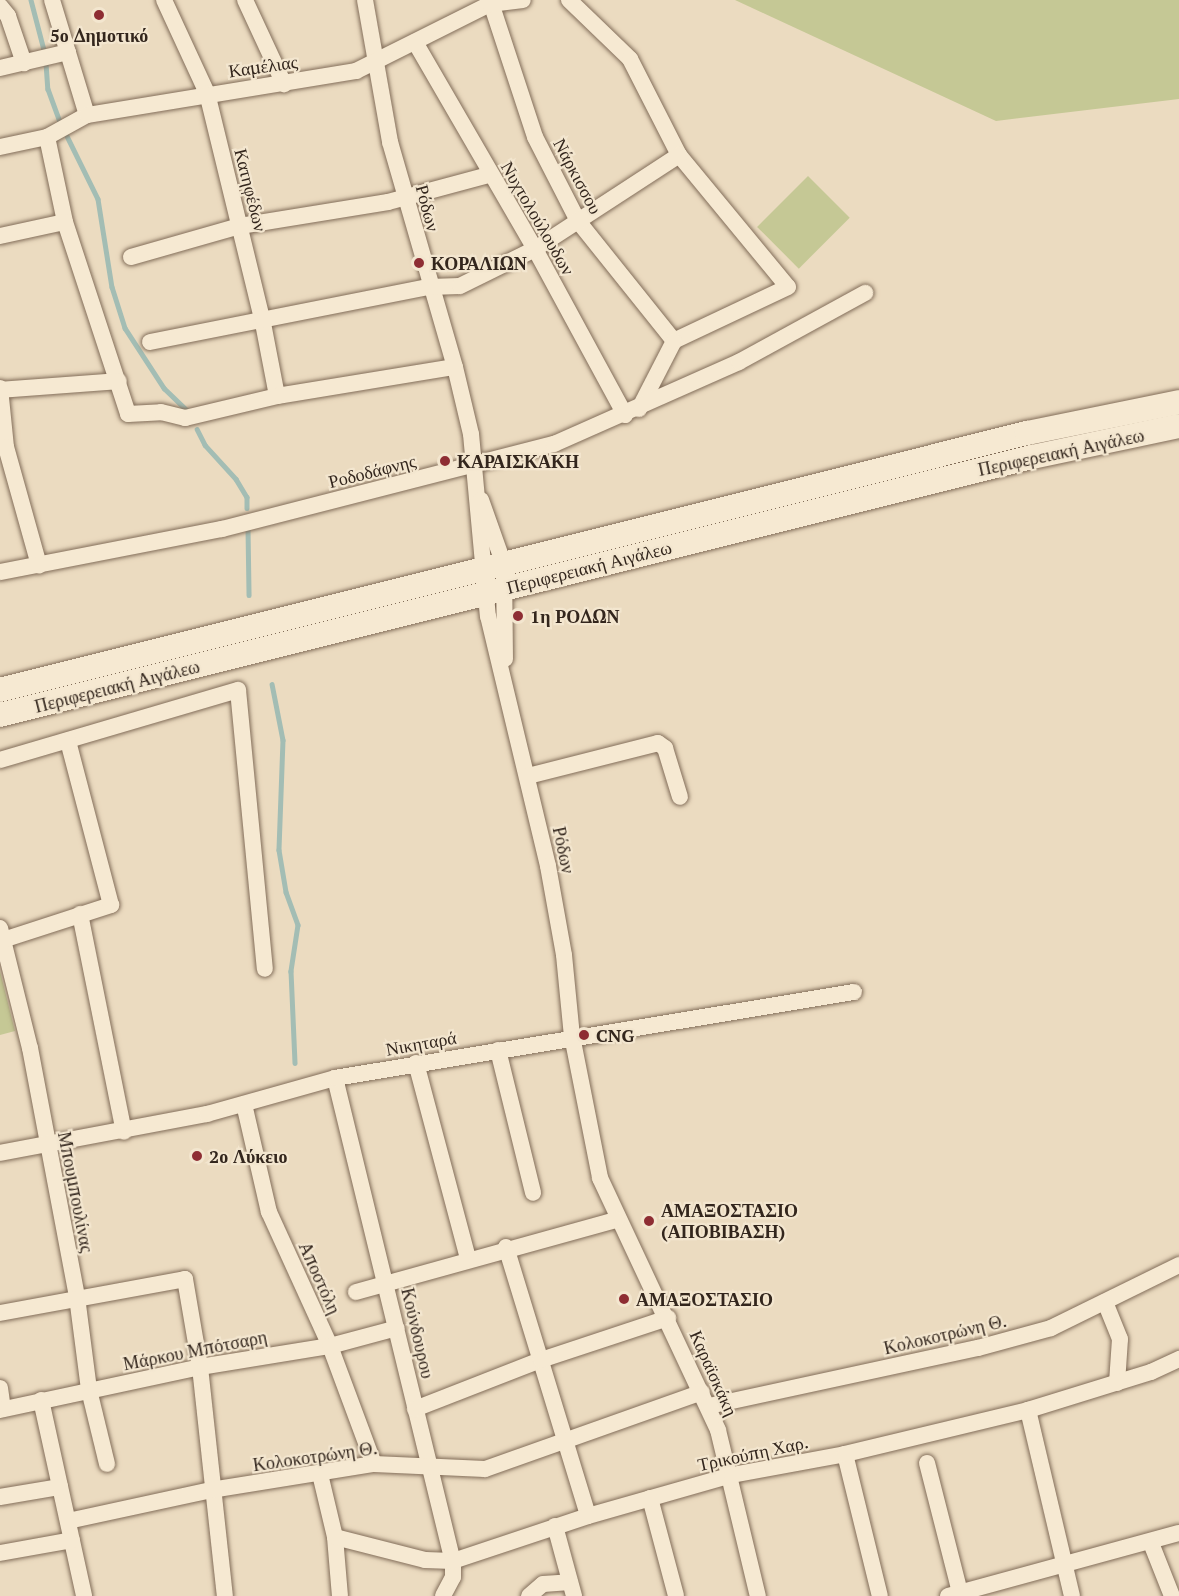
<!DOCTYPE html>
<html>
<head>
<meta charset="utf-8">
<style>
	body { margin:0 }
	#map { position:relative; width:1179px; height:1596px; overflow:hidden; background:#ebdbc0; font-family:"PT Serif",serif }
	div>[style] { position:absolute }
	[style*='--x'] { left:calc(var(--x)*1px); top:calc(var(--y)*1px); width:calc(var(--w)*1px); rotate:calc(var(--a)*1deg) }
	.green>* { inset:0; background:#c5c895; transform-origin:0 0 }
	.stream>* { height:4.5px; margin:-2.25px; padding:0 2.25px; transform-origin:2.25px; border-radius:2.25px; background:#a3bdb4 }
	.roads { filter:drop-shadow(0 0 2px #826d59) drop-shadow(0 0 2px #826d59) }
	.street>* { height:16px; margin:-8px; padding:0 8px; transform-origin:8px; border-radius:8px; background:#f6e9d2 }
	.secondary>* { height:24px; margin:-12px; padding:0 12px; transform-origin:12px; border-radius:12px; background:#f6e9d2 }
	.dots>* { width:16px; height:16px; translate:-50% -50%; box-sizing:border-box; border:3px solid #f3e6cf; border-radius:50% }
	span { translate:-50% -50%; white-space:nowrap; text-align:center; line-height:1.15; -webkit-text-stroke:4.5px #f3e6cf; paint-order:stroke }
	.poi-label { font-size:18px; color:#33261d; font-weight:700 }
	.left { translate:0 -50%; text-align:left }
	.street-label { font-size:18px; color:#33261d }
</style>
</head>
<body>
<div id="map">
	<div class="green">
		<i style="clip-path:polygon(735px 0,1179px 0,1179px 99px,996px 121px)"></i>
		<i style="left:808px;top:176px;width:59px;height:72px;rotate:45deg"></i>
		<i style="clip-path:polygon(0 971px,15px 1031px,0 1035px)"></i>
	</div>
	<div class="stream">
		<i style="--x:31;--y:0;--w:52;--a:75.4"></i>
		<i style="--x:46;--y:63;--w:26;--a:86"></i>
		<i style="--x:48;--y:89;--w:35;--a:70"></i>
		<i style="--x:67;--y:136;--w:70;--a:63.8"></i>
		<i style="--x:98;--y:199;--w:89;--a:81"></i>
		<i style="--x:112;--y:287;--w:43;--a:72.4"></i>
		<i style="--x:125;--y:328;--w:72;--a:57"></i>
		<i style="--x:164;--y:388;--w:35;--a:44"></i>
		<i style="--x:197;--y:429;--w:18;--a:63"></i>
		<i style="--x:205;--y:445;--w:46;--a:47.6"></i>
		<i style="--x:236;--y:479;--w:21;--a:59"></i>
		<i style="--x:247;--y:497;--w:11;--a:90"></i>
		<i style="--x:248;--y:528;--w:67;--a:89.1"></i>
		<i style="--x:272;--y:684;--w:57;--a:78.9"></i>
		<i style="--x:283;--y:740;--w:110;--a:92.1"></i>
		<i style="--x:279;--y:850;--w:43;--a:80.5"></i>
		<i style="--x:286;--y:892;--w:35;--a:70"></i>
		<i style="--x:298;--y:925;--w:47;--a:98.7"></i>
		<i style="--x:291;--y:971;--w:92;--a:87.5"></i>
	</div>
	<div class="roads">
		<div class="street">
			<i style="--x:52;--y:0;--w:120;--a:73.1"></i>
			<i style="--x:164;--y:0;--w:102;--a:65.2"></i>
			<i style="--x:207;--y:93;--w:232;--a:76.3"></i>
			<i style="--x:262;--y:318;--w:79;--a:79.1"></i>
			<i style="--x:245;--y:0;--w:93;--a:65.1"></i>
			<i style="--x:365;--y:0;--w:144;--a:80"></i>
			<i style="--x:390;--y:142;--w:234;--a:73.9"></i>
			<i style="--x:455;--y:367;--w:69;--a:76.6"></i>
			<i style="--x:471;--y:434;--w:183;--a:84.7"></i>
			<i style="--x:488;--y:616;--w:257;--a:76.5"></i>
			<i style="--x:548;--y:866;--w:90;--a:79.8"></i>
			<i style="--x:564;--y:955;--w:81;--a:84.4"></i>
			<i style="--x:572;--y:1036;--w:145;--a:78.8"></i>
			<i style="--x:600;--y:1178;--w:278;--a:64.9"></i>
			<i style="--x:718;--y:1430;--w:171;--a:76.5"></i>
			<i style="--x:490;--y:0;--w:144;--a:71.8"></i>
			<i style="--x:535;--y:137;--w:94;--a:62.9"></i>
			<i style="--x:578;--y:221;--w:154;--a:51.3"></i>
			<i style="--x:569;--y:0;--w:85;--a:44"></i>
			<i style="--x:630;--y:59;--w:108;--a:63"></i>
			<i style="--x:679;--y:155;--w:171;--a:50.5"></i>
			<i style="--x:788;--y:287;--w:126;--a:154.7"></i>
			<i style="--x:0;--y:6;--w:13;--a:51"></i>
			<i style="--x:8;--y:16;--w:50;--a:71.2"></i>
			<i style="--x:415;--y:42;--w:239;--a:59.9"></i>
			<i style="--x:535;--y:249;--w:189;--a:61.5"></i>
			<i style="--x:0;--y:68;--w:70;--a:-13.2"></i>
			<i style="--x:47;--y:137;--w:87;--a:78"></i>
			<i style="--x:65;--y:222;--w:202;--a:71.8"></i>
			<i style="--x:128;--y:414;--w:33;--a:-3"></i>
			<i style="--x:161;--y:412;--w:25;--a:14"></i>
			<i style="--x:185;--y:418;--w:95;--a:-13.4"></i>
			<i style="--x:277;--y:396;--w:180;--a:-9.3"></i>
			<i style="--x:0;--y:147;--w:48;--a:-12"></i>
			<i style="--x:47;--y:137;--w:46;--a:-28.8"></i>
			<i style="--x:87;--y:115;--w:273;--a:-9.3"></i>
			<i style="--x:356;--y:71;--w:150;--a:-26.6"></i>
			<i style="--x:490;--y:4;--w:33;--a:-7"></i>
			<i style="--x:0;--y:236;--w:66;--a:-12.2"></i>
			<i style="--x:131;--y:257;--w:113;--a:-15.9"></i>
			<i style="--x:240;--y:226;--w:150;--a:-9.2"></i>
			<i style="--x:388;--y:202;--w:105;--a:-15"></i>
			<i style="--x:150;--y:342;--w:284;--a:-11.2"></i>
			<i style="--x:429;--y:287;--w:31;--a:-2"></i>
			<i style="--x:460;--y:286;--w:84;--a:-26.3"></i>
			<i style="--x:535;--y:249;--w:172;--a:-33.1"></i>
			<i style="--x:0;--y:388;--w:59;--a:84.2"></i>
			<i style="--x:6;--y:447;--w:123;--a:74.4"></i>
			<i style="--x:0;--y:390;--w:119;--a:-4.3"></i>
			<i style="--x:639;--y:409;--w:76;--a:-62.8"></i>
			<i style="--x:481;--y:500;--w:69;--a:70.5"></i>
			<i style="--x:504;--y:565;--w:94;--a:89.4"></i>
			<i style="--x:0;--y:572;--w:226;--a:-11"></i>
			<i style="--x:222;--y:529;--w:343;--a:-14.4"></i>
			<i style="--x:554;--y:444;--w:202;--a:-23.9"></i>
			<i style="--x:739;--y:362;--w:144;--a:-28.7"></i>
			<i style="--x:0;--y:760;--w:248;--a:-16.4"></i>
			<i style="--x:238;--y:690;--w:280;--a:84.5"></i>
			<i style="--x:528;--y:776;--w:134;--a:-14.2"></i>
			<i style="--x:658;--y:743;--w:9;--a:36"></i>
			<i style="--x:665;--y:748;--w:51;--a:73"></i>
			<i style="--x:80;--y:914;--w:222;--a:78.6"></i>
			<i style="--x:0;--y:928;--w:124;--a:76"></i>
			<i style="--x:30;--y:1048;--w:253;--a:79.3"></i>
			<i style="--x:77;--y:1297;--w:94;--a:82.6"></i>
			<i style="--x:89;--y:1390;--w:76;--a:76.3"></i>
			<i style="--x:3;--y:940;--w:114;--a:-18"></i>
			<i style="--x:111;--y:905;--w:170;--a:-104.7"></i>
			<i style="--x:498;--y:1050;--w:147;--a:76.2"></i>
			<i style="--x:416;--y:1063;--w:203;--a:75.1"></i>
			<i style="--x:335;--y:1078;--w:497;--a:76.3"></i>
			<i style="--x:453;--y:1561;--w:16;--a:90"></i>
			<i style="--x:453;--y:1577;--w:21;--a:118"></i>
			<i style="--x:244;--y:1104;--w:111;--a:77"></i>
			<i style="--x:269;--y:1212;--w:147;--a:65.5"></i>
			<i style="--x:330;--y:1346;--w:126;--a:69.6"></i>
			<i style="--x:0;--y:1153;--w:211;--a:-10.7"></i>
			<i style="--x:207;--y:1114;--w:133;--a:-15.7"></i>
			<i style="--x:335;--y:1078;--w:526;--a:-9.41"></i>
			<i style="--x:506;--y:1247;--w:281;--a:73"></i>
			<i style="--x:356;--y:1292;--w:270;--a:-15.5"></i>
			<i style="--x:1105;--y:1302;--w:40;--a:68"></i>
			<i style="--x:1120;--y:1339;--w:44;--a:93.9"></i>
			<i style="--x:0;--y:1313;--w:188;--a:-10.4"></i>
			<i style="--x:185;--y:1279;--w:89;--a:80.3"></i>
			<i style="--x:200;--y:1367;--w:230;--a:83.8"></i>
			<i style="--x:0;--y:1388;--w:21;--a:82"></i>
			<i style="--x:41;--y:1400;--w:201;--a:77.6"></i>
			<i style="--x:709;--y:1406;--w:275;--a:-12.2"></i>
			<i style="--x:978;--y:1348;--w:76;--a:-15.3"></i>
			<i style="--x:1051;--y:1328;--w:143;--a:-26.2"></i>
			<i style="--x:415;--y:1409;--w:135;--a:-21.3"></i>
			<i style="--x:541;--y:1360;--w:134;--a:-18.3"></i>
			<i style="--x:0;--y:1410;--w:205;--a:-12.1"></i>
			<i style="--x:200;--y:1367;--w:132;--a:-9.2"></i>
			<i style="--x:330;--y:1346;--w:69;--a:-15"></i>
			<i style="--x:1028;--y:1410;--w:191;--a:76.7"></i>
			<i style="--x:845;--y:1454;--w:146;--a:76.2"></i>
			<i style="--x:927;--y:1463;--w:137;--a:75.7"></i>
			<i style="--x:320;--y:1474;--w:65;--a:76.6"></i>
			<i style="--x:335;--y:1537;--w:59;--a:85.2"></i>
			<i style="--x:0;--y:1497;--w:61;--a:-9.5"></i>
			<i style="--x:650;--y:1498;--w:101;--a:75.1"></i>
			<i style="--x:68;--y:1521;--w:146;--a:-12.2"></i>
			<i style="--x:211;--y:1490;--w:165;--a:-9.1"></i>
			<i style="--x:374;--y:1464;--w:111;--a:2.6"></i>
			<i style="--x:485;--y:1469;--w:230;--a:-19.5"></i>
			<i style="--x:555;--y:1526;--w:73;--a:74.8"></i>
			<i style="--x:335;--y:1537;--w:93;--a:14.3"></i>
			<i style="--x:425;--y:1560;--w:28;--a:2"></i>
			<i style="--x:453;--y:1561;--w:142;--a:-18.4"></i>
			<i style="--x:588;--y:1516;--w:150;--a:-15.9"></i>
			<i style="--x:732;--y:1475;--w:115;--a:-10.5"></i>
			<i style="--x:845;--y:1454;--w:188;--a:-13.5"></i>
			<i style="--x:1028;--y:1410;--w:129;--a:-17.2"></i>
			<i style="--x:1151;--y:1372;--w:31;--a:-25"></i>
			<i style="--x:1151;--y:1543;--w:57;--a:68.4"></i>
			<i style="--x:0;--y:1553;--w:73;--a:-10.2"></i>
			<i style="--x:529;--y:1596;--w:18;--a:-41"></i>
			<i style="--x:543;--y:1584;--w:27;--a:-4"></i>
			<i style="--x:948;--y:1596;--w:239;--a:-15.3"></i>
		</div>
		<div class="secondary">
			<i style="--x:0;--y:690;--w:1059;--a:-14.05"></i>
			<i style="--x:1027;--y:433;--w:155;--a:-11.5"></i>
			<i style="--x:0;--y:715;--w:1064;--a:-14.04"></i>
			<i style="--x:1032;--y:457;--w:150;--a:-11.9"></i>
		</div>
	</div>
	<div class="dots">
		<i style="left:99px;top:15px;background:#8e2d33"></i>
		<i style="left:419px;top:263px;background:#8e2d33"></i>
		<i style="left:445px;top:461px;background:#8e2d33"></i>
		<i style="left:518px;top:616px;background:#8e2d33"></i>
		<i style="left:584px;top:1035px;background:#8e2d33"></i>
		<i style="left:197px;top:1156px;background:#8e2d33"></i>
		<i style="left:649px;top:1221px;background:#8e2d33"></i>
		<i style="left:624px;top:1299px;background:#8e2d33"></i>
	</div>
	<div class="poi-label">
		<span style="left:99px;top:35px">5ο Δημοτικό</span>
		<span class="left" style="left:431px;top:263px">ΚΟΡΑΛΙΩΝ</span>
		<span class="left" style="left:457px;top:461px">ΚΑΡΑΙΣΚΑΚΗ</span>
		<span class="left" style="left:530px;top:616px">1η ΡΟΔΩΝ</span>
		<span class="left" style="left:596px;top:1035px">CNG</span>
		<span class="left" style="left:209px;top:1156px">2ο Λύκειο</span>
		<span class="left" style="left:661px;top:1221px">ΑΜΑΞΟΣΤΑΣΙΟ<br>(ΑΠΟΒΙΒΑΣΗ)</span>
		<span class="left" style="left:636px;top:1299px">ΑΜΑΞΟΣΤΑΣΙΟ</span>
	</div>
	<div class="street-label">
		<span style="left:263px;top:66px;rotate:-8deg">Καμέλιας</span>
		<span style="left:578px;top:176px;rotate:62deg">Νάρκισσου</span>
		<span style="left:251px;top:190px;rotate:76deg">Κατηφέδων</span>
		<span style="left:428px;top:208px;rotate:75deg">Ρόδων</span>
		<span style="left:538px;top:218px;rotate:60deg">Νυχτολούλουδων</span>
		<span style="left:1061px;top:452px;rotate:-12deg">Περιφερειακή Αιγάλεω</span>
		<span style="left:372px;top:471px;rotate:-14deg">Ροδοδάφνης</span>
		<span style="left:589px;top:567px;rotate:-14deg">Περιφερειακή Αιγάλεω</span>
		<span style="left:117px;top:686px;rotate:-14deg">Περιφερειακή Αιγάλεω</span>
		<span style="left:564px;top:850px;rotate:78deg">Ρόδων</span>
		<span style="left:421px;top:1043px;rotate:-10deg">Νικηταρά</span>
		<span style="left:76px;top:1192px;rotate:79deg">Μπουμπουλίνας</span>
		<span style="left:320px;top:1278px;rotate:66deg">Αποστόλη</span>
		<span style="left:418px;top:1333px;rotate:77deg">Κούνδουρου</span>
		<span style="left:945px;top:1334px;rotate:-13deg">Κολοκοτρώνη Θ.</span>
		<span style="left:195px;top:1350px;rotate:-11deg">Μάρκου Μπότσαρη</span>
		<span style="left:714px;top:1373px;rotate:66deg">Καραϊσκάκη</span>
		<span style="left:753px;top:1453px;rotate:-12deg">Τρικούπη Χαρ.</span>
		<span style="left:315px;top:1456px;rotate:-8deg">Κολοκοτρώνη Θ.</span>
	</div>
</div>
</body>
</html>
